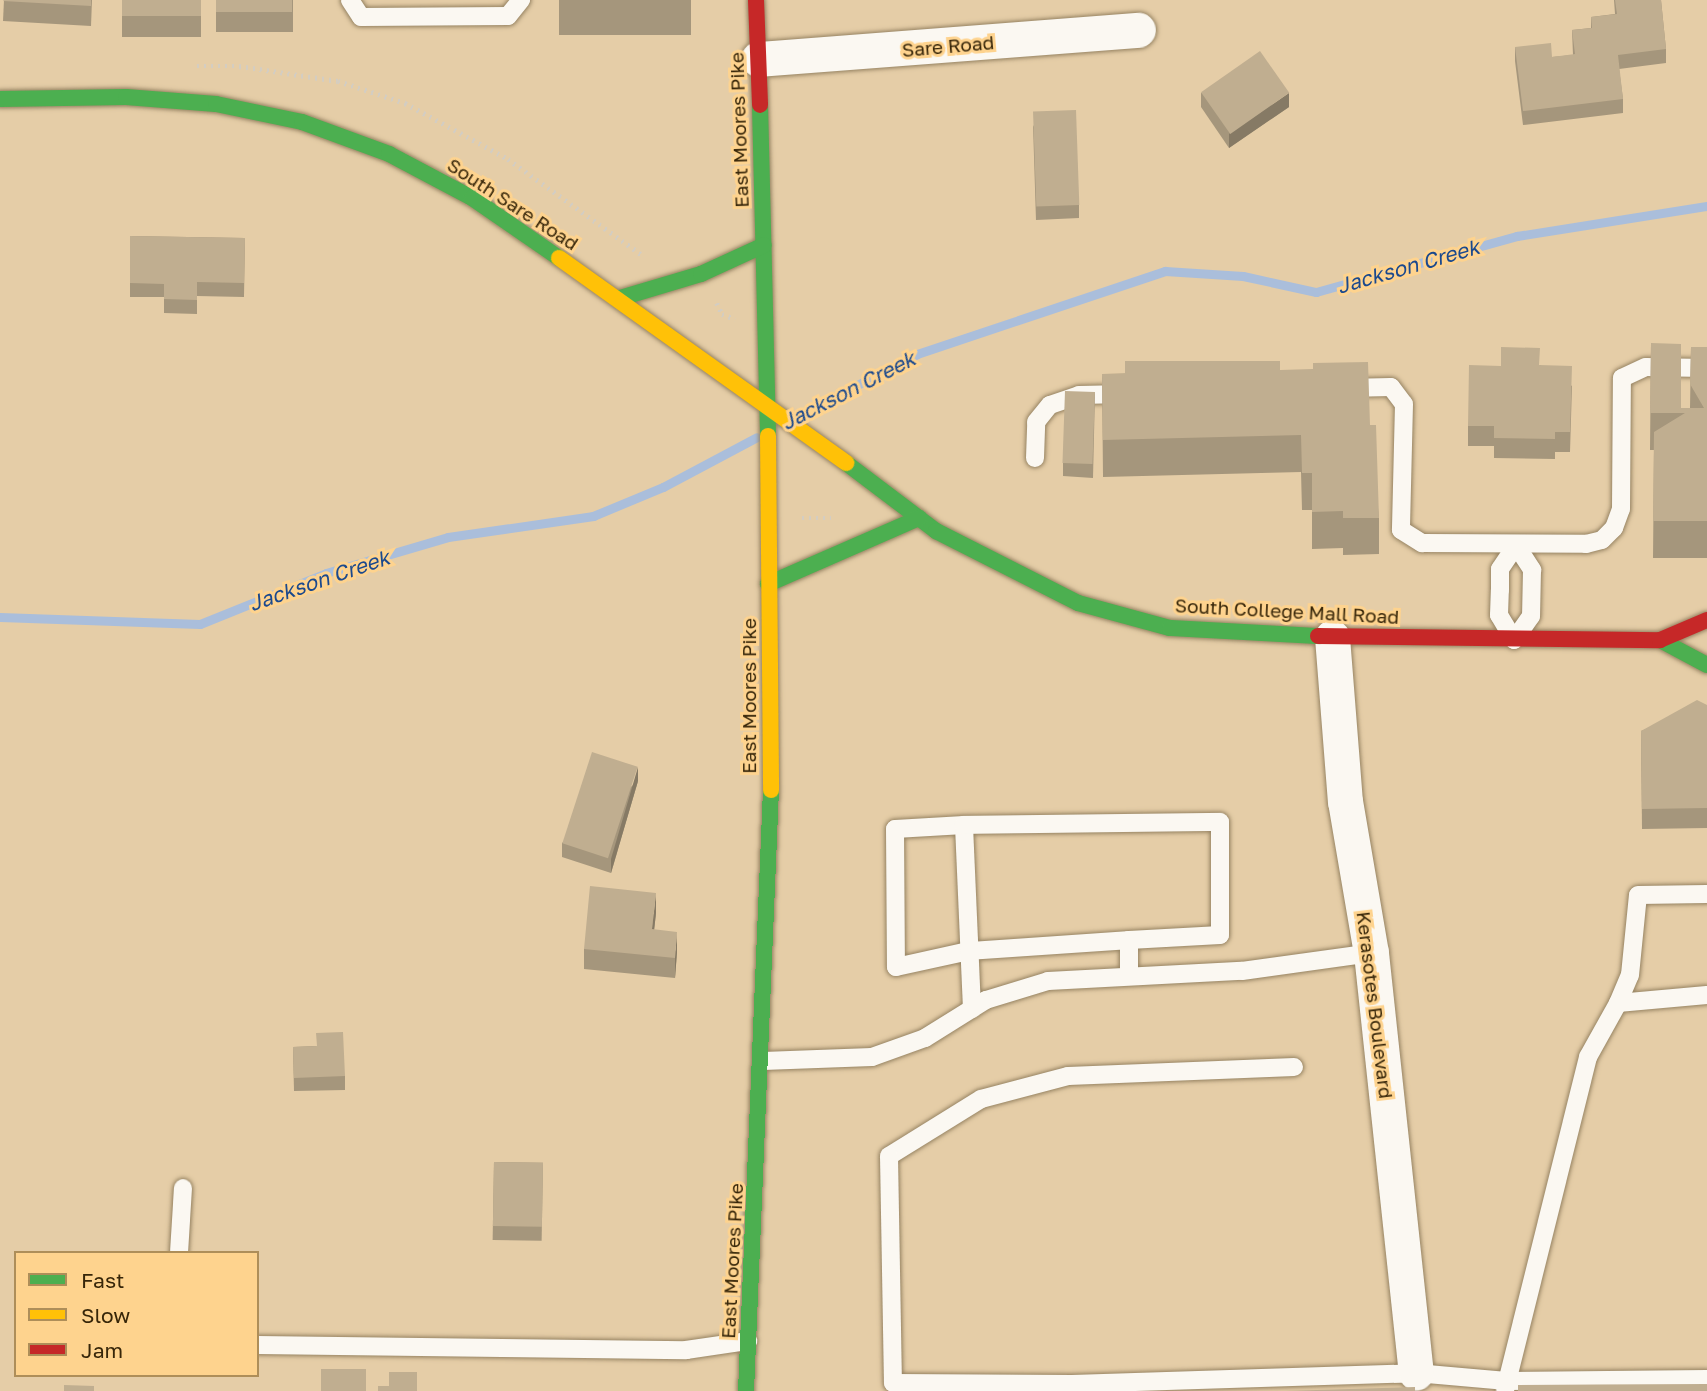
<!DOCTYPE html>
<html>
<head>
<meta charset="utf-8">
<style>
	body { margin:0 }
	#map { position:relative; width:1707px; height:1391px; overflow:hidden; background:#e5cda7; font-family:"Golos Text",sans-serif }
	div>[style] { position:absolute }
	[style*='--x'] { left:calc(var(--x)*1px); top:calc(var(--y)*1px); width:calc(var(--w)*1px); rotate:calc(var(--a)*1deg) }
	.stream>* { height:9px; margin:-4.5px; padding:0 4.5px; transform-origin:4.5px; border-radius:4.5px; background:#aabedb }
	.path>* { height:4.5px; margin-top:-2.25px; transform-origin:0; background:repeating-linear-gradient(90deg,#d4cdc1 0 2px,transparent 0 7px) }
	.roads { filter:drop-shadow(0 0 2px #968362) drop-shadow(0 0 2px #968362) }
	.lane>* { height:18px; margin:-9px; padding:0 9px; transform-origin:9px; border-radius:9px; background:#fbf8f2 }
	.street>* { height:35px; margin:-17.5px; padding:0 17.5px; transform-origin:17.5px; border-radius:17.5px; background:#fbf8f2 }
	.fast>* { height:16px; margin:-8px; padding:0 8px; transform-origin:8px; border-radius:8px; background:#4caf50 }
	.slow>* { height:16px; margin:-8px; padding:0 8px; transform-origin:8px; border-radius:8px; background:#ffc107 }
	.jam>* { height:16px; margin:-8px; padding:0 8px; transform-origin:8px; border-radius:8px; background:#c62828 }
	.wall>* { inset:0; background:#a5967c; transform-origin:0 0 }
	.shaded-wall>* { inset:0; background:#867a65 }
	.building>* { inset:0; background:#c0ae90; transform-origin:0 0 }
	span { translate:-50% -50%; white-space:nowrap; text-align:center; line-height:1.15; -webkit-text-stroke:6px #fed38e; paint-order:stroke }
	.street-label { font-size:19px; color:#372609 }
	.water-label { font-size:21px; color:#1b498d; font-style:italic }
	.legend { position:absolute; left:14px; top:1251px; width:245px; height:126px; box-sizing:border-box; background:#fed38e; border:2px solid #ae8e59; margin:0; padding:9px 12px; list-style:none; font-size:21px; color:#372609 }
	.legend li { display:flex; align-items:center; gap:14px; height:35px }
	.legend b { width:35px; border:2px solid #ae8e59 }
</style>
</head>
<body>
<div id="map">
	<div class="stream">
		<i style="--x:801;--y:414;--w:131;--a:-27.3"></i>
		<i style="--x:917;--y:354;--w:262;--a:-18.5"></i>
		<i style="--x:1165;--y:271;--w:78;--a:3.7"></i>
		<i style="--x:1243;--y:276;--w:75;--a:12.4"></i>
		<i style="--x:1316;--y:292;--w:209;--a:-15.6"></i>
		<i style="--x:1517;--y:236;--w:192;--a:-9"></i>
		<i style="--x:0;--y:617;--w:200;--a:2"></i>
		<i style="--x:200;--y:624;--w:136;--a:-22"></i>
		<i style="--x:326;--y:573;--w:127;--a:-16.4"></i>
		<i style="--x:448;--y:537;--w:147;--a:-8.2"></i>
		<i style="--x:593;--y:516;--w:76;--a:-22.5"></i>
		<i style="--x:663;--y:487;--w:106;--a:-28"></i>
	</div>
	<div class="path">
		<i style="--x:197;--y:66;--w:42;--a:0"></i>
		<i style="--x:239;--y:66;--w:100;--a:8.6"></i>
		<i style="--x:338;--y:81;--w:71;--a:18.2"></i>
		<i style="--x:405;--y:103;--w:117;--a:28.5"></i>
		<i style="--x:508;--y:159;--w:165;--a:35.6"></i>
		<i style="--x:717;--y:303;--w:12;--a:66"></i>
		<i style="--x:722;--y:314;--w:14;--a:21"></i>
		<i style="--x:802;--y:518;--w:29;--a:0"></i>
	</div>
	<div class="roads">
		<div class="lane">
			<i style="--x:350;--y:0;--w:20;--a:57"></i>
			<i style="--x:361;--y:17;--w:147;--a:-0.4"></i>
			<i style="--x:508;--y:16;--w:21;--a:-51"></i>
			<i style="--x:1345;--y:388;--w:46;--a:-1.2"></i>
			<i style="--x:1391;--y:387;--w:21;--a:53"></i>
			<i style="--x:1404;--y:404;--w:126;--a:91.4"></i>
			<i style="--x:1401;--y:530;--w:25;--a:32"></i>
			<i style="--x:1422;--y:543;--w:164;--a:0.3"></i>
			<i style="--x:1586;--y:544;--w:16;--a:-14"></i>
			<i style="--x:1602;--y:540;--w:17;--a:-45"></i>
			<i style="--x:1614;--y:528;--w:20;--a:-70"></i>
			<i style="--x:1621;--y:509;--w:131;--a:-89.6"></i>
			<i style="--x:1622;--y:378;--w:26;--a:-25"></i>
			<i style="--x:1646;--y:367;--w:61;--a:0.9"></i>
			<i style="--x:1035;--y:458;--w:36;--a:-88"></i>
			<i style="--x:1036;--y:422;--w:22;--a:-51"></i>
			<i style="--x:1050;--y:405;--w:31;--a:-19"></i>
			<i style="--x:1079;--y:395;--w:46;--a:-1.2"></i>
			<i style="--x:1516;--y:545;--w:30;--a:57"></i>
			<i style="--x:1532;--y:570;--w:46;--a:91.2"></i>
			<i style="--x:1531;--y:616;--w:29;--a:125"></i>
			<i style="--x:1514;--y:640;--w:29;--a:-121"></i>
			<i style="--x:1499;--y:615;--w:25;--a:-88"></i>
			<i style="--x:1500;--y:590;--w:21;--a:-90"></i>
			<i style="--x:1500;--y:569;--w:29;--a:-56"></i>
			<i style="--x:964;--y:825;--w:69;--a:176.7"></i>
			<i style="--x:895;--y:829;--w:138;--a:89.6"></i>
			<i style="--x:896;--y:967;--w:75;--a:-12.4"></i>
			<i style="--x:969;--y:951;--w:160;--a:-3.9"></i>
			<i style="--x:1618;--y:1003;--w:30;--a:-67"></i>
			<i style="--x:1630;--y:975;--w:80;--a:-84.3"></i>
			<i style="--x:1638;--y:895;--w:69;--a:-0.8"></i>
			<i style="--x:972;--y:1009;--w:184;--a:-92.5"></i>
			<i style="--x:964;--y:825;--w:256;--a:-0.7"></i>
			<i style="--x:1220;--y:822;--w:113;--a:90"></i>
			<i style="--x:1220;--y:935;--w:91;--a:176.9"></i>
			<i style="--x:1129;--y:940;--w:36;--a:90"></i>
			<i style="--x:763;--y:1061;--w:109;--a:-2.1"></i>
			<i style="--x:872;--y:1057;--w:56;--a:-19.7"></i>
			<i style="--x:925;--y:1038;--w:72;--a:-31.9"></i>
			<i style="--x:986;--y:1000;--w:65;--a:-17"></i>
			<i style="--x:1048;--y:981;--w:194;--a:-3"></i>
			<i style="--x:1242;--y:971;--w:130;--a:-7.9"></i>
			<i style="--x:1294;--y:1067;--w:226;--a:177.7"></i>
			<i style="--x:1068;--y:1076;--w:90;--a:165.2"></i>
			<i style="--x:981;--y:1099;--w:108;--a:148.2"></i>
			<i style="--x:889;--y:1156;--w:227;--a:89"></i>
			<i style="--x:893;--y:1383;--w:179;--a:0.3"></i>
			<i style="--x:1072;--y:1384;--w:344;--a:-1.8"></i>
			<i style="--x:1416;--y:1373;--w:91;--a:5"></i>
			<i style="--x:1507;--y:1381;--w:200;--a:-0.6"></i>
			<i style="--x:179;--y:1253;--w:65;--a:-86.5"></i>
			<i style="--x:257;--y:1345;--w:429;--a:0.7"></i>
			<i style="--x:686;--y:1350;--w:63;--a:-8.3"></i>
			<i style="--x:1505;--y:1390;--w:343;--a:-76"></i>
			<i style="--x:1588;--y:1057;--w:62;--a:-60.9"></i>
			<i style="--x:1618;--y:1003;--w:89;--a:-5.1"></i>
		</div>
		<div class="street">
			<i style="--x:758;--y:59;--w:381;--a:-4.4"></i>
			<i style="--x:1332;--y:637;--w:165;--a:85.5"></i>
			<i style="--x:1345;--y:801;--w:154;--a:80.3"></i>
			<i style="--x:1371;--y:953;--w:422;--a:83.9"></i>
		</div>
		<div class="fast">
			<i style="--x:0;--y:99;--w:126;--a:-0.9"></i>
			<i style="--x:126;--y:97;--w:90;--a:4.4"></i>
			<i style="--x:216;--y:104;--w:88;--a:11.8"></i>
			<i style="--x:302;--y:122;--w:93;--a:20.2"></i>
			<i style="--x:389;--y:154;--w:94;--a:27.9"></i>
			<i style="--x:472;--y:198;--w:106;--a:34.6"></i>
			<i style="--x:760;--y:105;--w:331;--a:88.6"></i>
			<i style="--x:617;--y:299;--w:88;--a:-16.6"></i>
			<i style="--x:701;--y:274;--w:69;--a:-24.7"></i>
			<i style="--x:846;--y:463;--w:113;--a:37.1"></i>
			<i style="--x:936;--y:531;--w:159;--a:26.9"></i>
			<i style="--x:1078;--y:603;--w:95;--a:15.2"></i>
			<i style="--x:1170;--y:628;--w:148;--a:3.1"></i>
			<i style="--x:768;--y:584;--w:165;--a:-23.6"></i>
			<i style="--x:1660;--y:640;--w:53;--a:28"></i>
			<i style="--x:746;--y:1391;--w:602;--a:-87.62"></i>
		</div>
		<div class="slow">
			<i style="--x:559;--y:258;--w:353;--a:35.5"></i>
			<i style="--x:768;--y:436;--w:354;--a:89.5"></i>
		</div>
		<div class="jam">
			<i style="--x:756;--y:0;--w:105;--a:87.8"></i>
			<i style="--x:1318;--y:636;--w:342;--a:0.7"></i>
			<i style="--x:1660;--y:640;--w:51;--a:-23.1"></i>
		</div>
	</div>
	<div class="wall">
		<i style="clip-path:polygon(4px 0,92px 0,91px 26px,3px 21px)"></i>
		<i style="left:122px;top:0;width:79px;height:37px"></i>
		<i style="left:216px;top:0;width:77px;height:32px"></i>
		<i style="left:559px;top:0;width:132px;height:35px"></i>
		<i style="clip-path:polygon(1614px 0,1661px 0,1666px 49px,1666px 63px,1619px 69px,1623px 99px,1623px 113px,1523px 125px,1515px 61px,1515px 47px,1552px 57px,1573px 55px,1572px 30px,1591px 28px,1591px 17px,1615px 14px)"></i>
		<i style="clip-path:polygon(1201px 93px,1289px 107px,1229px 148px,1201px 107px)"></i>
		<i style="clip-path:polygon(1033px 125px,1079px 205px,1079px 218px,1036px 220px)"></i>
		<i style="clip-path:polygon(130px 236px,245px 238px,244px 297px,197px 296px,197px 314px,164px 313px,164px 297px,130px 297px)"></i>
		<i style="clip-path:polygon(1651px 343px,1681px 408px,1690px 408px,1691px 347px,1707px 347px,1707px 558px,1653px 558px,1654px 450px,1650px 450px)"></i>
		<i style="clip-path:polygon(1540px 365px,1572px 386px,1570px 452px,1555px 452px,1555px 459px,1494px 458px,1494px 446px,1468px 446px,1468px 426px,1501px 366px)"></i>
		<i style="clip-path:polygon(1280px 370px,1370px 425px,1379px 518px,1379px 554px,1343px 555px,1343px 548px,1312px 549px,1312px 510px,1302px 510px,1301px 472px,1103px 477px,1102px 374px)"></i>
		<i style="clip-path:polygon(1095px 392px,1093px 478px,1063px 476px,1063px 463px)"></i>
		<i style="clip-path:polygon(1707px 705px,1707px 828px,1642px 829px,1641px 731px)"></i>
		<i style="clip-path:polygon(638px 781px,611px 873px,562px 857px,562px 843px)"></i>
		<i style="clip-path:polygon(656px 913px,654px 930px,677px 952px,675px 978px,584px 969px,584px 949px)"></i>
		<i style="clip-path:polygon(316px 1046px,345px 1076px,345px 1090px,294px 1091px,293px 1047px)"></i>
		<i style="left:494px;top:1162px;width:49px;height:78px;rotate:1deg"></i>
	</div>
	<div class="shaded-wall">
		<i style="clip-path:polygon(1289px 93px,1289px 107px,1229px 148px,1229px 134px)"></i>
		<i style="clip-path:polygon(638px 767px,638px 781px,611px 873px,611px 859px)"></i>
		<i style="clip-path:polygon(656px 893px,656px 913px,652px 949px,652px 929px)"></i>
		<i style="clip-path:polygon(677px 932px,677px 952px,675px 978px,675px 958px)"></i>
	</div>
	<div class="building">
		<i style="clip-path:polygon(4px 0,91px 0,91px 6px,3px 1px)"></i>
		<i style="left:122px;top:0;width:79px;height:16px"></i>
		<i style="left:216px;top:0;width:76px;height:12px"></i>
		<i style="clip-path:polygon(1615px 0,1661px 0,1666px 49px,1618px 55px,1623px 99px,1523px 111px,1515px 47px,1551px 43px,1552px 57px,1575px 54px,1572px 30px,1592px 28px,1591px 17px,1617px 14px)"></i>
		<i style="left:1260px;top:51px;width:51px;height:72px;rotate:55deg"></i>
		<i style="left:1076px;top:110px;width:95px;height:43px;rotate:88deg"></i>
		<i style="clip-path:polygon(130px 236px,245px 238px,244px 283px,197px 282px,197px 300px,164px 299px,164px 284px,130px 283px)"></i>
		<i style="clip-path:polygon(1651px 343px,1681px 344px,1681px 408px,1704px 408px,1690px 384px,1691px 347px,1707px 347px,1707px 521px,1653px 521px,1654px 432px,1685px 413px,1650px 413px)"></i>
		<i style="clip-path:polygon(1501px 347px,1540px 348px,1539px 365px,1572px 366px,1570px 432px,1555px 432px,1555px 439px,1494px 438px,1494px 426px,1468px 426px,1469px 365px,1501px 366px)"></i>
		<i style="clip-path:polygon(1125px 361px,1280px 361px,1280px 370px,1313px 369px,1313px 363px,1368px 362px,1370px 425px,1376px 425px,1379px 518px,1343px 518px,1343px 511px,1312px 512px,1312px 473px,1302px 473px,1301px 435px,1103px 440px,1102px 374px,1125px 374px)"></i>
		<i style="left:1065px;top:391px;width:30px;height:72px;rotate:2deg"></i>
		<i style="clip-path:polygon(1697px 700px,1707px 705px,1707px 808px,1642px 809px,1641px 731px)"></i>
		<i style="left:592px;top:752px;width:48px;height:96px;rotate:18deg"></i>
		<i style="clip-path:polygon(590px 886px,656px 893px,652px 929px,677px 932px,675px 958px,584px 949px)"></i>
		<i style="clip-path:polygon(343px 1032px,345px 1076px,294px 1078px,293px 1047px,317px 1046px,316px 1033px)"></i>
		<i style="left:494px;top:1162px;width:49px;height:64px;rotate:1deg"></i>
		<i style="left:321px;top:1369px;width:45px;height:22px"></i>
		<i style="clip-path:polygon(389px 1372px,417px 1372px,417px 1391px,378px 1391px,378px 1386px,389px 1386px)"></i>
		<i style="clip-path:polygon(1707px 1384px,1707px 1391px,1518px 1391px,1518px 1385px)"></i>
		<i style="clip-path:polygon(64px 1385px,94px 1386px,94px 1391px,64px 1391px)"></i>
		<i style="clip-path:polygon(1415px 1387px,1415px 1391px,1284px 1391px)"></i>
	</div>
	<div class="street-label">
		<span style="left:948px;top:46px;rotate:-5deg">Sare Road</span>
		<span style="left:739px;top:130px;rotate:-92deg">East Moores Pike</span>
		<span style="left:513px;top:204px;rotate:33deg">South Sare Road</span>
		<span style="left:1287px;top:611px;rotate:3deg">South College Mall Road</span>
		<span style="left:749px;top:696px;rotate:-90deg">East Moores Pike</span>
		<span style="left:1375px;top:1005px;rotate:83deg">Kerasotes Boulevard</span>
		<span style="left:732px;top:1261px;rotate:-87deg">East Moores Pike</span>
	</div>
	<div class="water-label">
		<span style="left:1408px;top:266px;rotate:-16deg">Jackson Creek</span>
		<span style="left:848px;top:390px;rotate:-27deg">Jackson Creek</span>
		<span style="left:319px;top:580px;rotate:-19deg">Jackson Creek</span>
	</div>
	<ul class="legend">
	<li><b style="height:9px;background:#4caf50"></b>Fast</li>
	<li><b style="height:9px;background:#ffc107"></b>Slow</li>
	<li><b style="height:9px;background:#c62828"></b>Jam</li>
	</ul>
</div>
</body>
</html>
